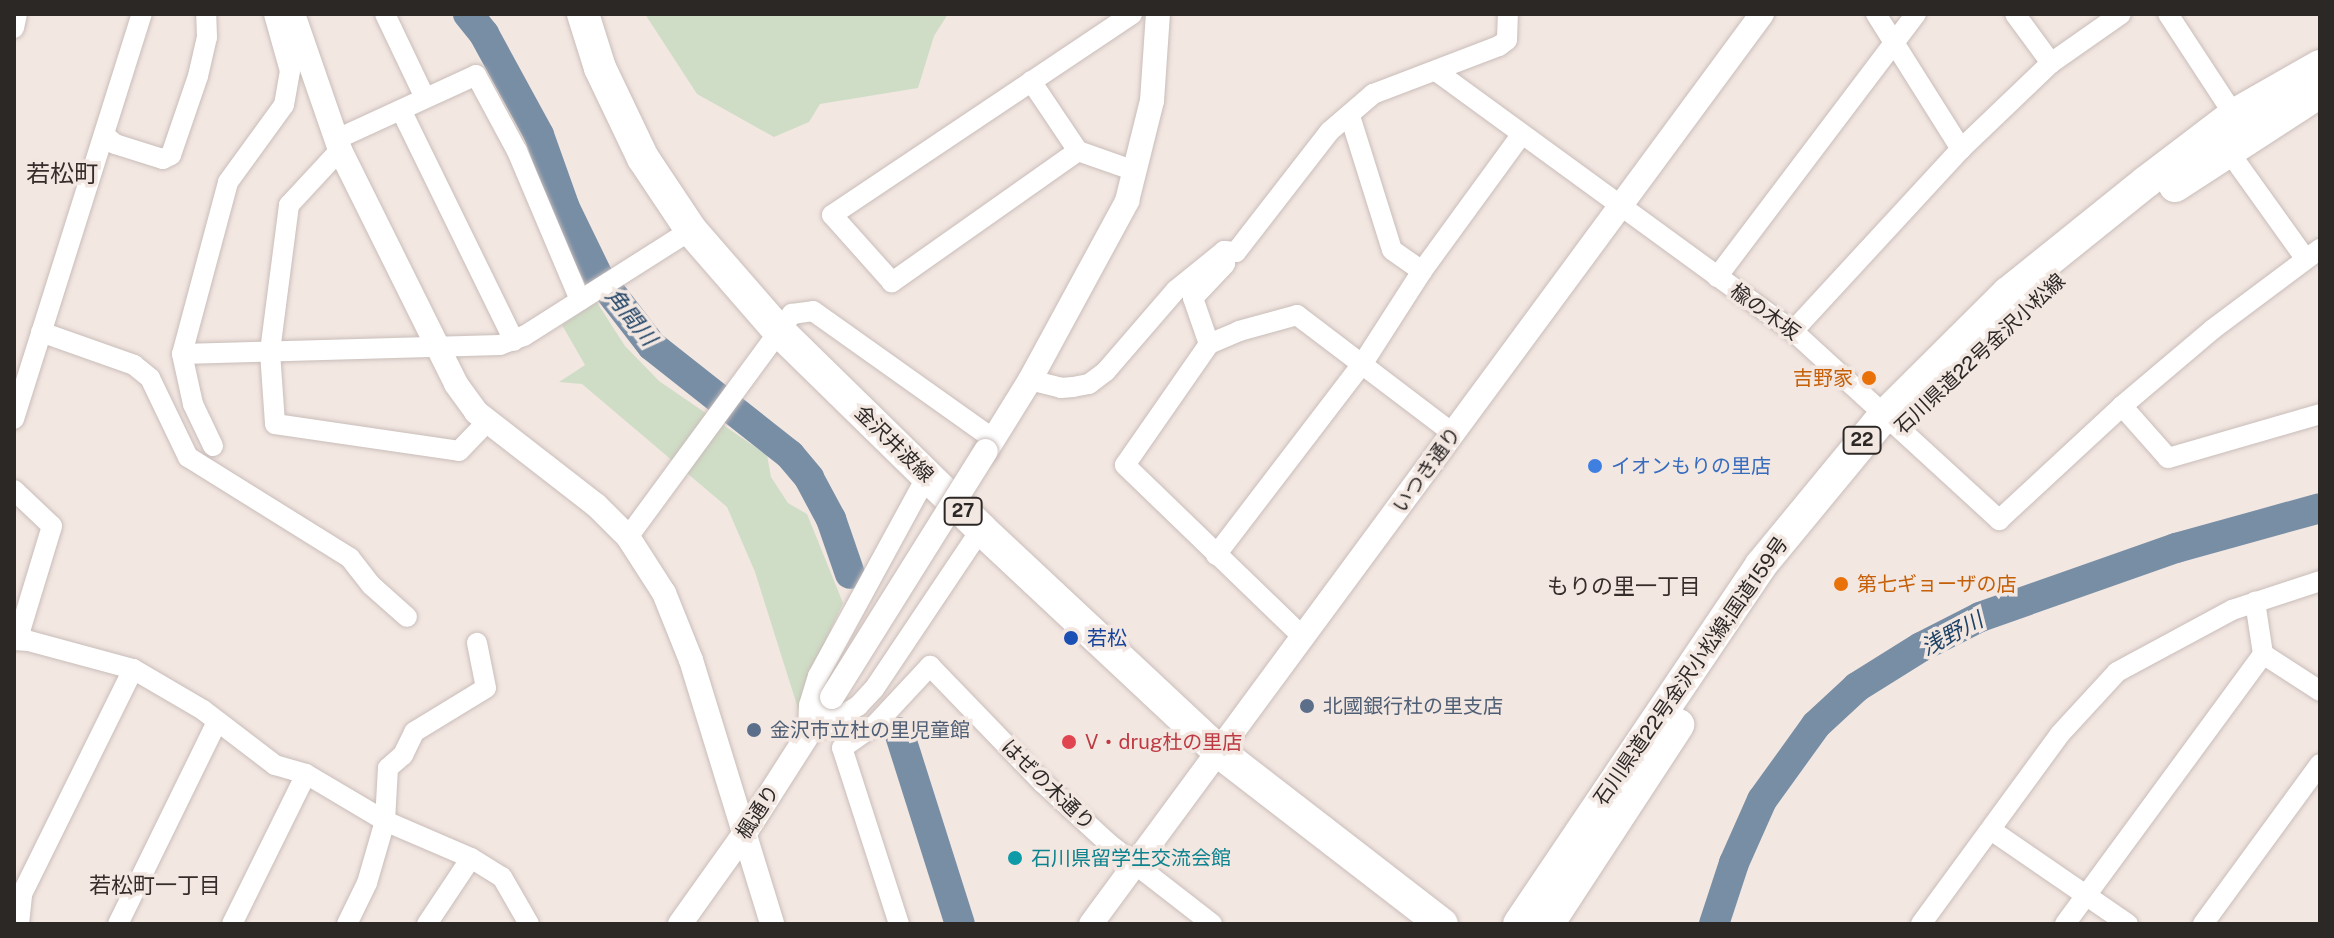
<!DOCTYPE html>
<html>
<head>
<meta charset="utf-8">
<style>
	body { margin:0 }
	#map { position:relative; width:2334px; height:938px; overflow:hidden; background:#f3e7e2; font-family:"Public Sans","Noto Sans JP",sans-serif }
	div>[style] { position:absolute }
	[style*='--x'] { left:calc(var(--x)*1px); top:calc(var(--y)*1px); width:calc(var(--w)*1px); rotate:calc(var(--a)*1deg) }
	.green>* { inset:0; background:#cfddc6 }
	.river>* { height:30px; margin:-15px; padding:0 15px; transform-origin:15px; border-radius:15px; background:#788ea5 }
	.roads { filter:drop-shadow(0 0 2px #c9bdb9) drop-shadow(0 0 2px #c9bdb9) }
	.minor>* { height:20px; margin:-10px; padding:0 10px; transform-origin:10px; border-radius:10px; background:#fff }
	.tertiary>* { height:24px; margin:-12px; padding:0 12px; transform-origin:12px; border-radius:12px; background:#fff }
	.primary>* { height:32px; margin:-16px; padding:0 16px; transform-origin:16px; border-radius:16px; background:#fff }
	.bridges { filter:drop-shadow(0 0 2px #c9bdb9) drop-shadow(0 0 2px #c9bdb9) }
	.tertiary-bridge>* { height:24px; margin:-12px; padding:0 12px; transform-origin:12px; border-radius:12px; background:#fff }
	.dots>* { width:22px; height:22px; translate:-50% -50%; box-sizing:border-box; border:4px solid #f3e7e2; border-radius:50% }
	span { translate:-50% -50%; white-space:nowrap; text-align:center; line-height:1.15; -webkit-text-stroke:7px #f3e7e2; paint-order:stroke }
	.shield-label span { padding:2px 6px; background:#f3e7e2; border:2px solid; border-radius:6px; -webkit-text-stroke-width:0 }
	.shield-label { font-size:18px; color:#2c2826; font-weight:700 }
	.street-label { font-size:20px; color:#2c2826 }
	.food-label { font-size:20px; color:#c56008 }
	.right { translate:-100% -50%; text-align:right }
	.left { translate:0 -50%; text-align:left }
	.shop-label { font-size:20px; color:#366cbe }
	.transit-label { font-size:20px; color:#164399 }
	.service-label { font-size:20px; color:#4e5e75 }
	.health-label { font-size:20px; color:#be3a42 }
	.culture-label { font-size:20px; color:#0d838f }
	.water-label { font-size:22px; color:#1f4365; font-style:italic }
	.neighbourhood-label { font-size:22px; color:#362d2a }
	.quarter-label { font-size:24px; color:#362d2a }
	.frame { position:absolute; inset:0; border:16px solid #2c2826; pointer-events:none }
</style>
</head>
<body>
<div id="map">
	<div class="green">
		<i style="clip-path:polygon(645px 14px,948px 14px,934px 36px,918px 88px,820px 104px,809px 122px,774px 137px,697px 94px)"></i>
		<i style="clip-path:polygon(596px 301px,625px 346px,659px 381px,767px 455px,771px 477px,788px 503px,807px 514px,843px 603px,812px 670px,801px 718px,755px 572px,727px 507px,582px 384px,559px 382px,585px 365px,562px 325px)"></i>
	</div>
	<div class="river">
		<i style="--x:468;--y:14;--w:26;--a:51"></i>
		<i style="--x:484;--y:34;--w:115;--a:61.4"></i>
		<i style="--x:539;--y:135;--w:77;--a:70.4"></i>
		<i style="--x:565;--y:208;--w:76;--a:64.1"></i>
		<i style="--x:598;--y:276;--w:88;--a:52.4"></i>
		<i style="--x:652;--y:346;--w:176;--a:38.3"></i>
		<i style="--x:790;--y:455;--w:30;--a:50"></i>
		<i style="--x:809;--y:478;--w:47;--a:61.8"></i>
		<i style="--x:831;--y:519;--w:58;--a:70.9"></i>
		<i style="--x:899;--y:732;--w:201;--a:72.4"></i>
		<i style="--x:1714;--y:924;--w:64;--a:-71.8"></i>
		<i style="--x:1734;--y:863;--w:69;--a:-66"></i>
		<i style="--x:1762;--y:800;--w:92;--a:-54.2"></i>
		<i style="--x:1816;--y:725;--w:56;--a:-42.8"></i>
		<i style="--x:1857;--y:687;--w:75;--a:-32"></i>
		<i style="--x:1921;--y:647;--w:66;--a:-27"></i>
		<i style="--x:1980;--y:617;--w:208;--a:-19.4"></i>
		<i style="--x:2176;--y:548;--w:149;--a:-15.5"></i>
	</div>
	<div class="roads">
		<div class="minor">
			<i style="--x:385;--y:14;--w:93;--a:64.5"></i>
			<i style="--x:1876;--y:14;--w:160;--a:57.8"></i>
			<i style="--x:2015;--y:14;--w:61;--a:53.7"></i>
			<i style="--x:2168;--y:14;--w:121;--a:56.8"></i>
			<i style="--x:14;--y:28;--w:14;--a:-78"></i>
			<i style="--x:1436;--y:71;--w:442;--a:36.1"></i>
			<i style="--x:1793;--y:331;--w:280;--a:42.5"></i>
			<i style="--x:1999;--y:520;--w:168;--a:-42.8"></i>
			<i style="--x:2122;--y:406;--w:119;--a:-40.2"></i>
			<i style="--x:2213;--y:329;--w:134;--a:-36.8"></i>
			<i style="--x:1031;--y:81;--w:84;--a:56.1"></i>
			<i style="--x:1078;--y:151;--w:60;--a:19.3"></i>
			<i style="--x:401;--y:110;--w:257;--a:63.9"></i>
			<i style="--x:1350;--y:116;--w:140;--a:72.6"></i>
			<i style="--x:1392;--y:250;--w:37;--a:35"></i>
			<i style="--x:104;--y:135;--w:14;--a:39"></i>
			<i style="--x:115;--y:144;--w:50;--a:17.4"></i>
			<i style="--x:163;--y:159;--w:9;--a:-27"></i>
			<i style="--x:171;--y:155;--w:83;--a:-71.1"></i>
			<i style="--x:198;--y:76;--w:40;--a:-77"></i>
			<i style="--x:207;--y:37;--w:23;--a:-92"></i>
			<i style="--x:337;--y:139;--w:153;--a:-24.7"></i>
			<i style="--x:476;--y:75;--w:86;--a:61.7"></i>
			<i style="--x:517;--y:151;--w:162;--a:67.1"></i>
			<i style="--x:2227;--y:149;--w:134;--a:54.4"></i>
			<i style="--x:340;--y:150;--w:75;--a:132.8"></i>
			<i style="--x:289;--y:205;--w:148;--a:97.4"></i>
			<i style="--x:270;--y:352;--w:72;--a:86"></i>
			<i style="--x:275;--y:424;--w:186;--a:8.3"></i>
			<i style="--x:459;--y:451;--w:42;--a:-46"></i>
			<i style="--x:1078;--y:151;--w:228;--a:144.8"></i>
			<i style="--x:892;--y:282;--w:90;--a:-131.8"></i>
			<i style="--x:832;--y:215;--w:361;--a:-33.8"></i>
			<i style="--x:1717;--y:277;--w:330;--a:-52.9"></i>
			<i style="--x:1793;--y:331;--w:248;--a:-47.3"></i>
			<i style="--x:1961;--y:149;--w:124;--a:-43.7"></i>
			<i style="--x:2051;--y:63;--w:85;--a:-35"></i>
			<i style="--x:41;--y:332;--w:99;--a:19.5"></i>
			<i style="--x:134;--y:365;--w:21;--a:39"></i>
			<i style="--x:150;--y:378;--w:88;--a:64.3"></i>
			<i style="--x:188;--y:457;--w:191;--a:31.9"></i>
			<i style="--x:350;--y:558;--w:34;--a:52"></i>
			<i style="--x:371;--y:585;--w:48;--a:41.6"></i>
			<i style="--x:1209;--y:344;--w:49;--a:-109.2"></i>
			<i style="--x:1193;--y:298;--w:47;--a:-46.7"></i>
			<i style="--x:182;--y:354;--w:318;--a:-1.6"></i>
			<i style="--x:500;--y:345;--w:26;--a:-21"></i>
			<i style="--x:524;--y:336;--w:198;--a:-32.4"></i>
			<i style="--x:1030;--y:380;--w:32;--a:14"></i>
			<i style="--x:1061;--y:388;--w:12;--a:-5"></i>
			<i style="--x:1073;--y:387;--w:16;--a:-11"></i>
			<i style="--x:1089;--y:384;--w:21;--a:-37"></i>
			<i style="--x:1106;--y:371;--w:107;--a:-49.2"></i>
			<i style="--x:1176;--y:290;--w:62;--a:-39.1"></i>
			<i style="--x:1224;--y:251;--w:12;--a:5"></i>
			<i style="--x:1236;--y:252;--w:153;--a:-52.2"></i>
			<i style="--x:1330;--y:131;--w:57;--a:-40.7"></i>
			<i style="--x:1373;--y:94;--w:135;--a:-20.9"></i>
			<i style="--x:1499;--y:46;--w:10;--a:-37"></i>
			<i style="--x:1507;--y:40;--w:26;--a:-88"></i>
			<i style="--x:2122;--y:406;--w:69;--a:48.5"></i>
			<i style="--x:2168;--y:458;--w:158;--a:-16.1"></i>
			<i style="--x:14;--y:419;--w:425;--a:-72.5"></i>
			<i style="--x:213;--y:446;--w:47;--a:-115.5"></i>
			<i style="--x:193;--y:404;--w:51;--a:-102.4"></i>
			<i style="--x:182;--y:354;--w:178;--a:-75"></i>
			<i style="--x:228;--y:182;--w:95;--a:-54"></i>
			<i style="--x:284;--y:105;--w:35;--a:-80"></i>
			<i style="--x:290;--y:71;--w:59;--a:-105.7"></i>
			<i style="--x:927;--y:476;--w:228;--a:118.6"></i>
			<i style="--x:818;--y:676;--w:30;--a:107"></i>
			<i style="--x:809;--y:705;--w:30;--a:92"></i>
			<i style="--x:808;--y:735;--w:58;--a:-30.1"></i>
			<i style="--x:858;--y:706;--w:23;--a:-47"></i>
			<i style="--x:874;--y:689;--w:192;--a:-56.2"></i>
			<i style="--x:14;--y:490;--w:52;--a:43.5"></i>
			<i style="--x:52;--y:526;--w:107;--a:106.9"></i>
			<i style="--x:21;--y:628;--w:10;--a:135"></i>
			<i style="--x:628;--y:537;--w:277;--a:-53.7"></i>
			<i style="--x:792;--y:314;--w:21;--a:-8"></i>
			<i style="--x:813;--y:311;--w:221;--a:35.4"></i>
			<i style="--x:1216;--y:555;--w:242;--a:-52.6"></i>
			<i style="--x:1363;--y:363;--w:109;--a:-57.3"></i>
			<i style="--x:1422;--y:271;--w:168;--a:-53.9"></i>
			<i style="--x:1304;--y:638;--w:249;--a:-136"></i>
			<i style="--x:1125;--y:465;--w:147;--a:-55.2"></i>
			<i style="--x:1209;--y:344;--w:33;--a:-23"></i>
			<i style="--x:1239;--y:331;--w:60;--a:-15.4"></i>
			<i style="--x:1297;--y:315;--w:197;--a:37.2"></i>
			<i style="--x:14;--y:640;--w:15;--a:4"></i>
			<i style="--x:29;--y:641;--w:108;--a:15.1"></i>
			<i style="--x:133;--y:669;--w:81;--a:30.4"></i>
			<i style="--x:203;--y:710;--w:91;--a:37.4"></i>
			<i style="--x:275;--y:765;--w:32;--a:16"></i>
			<i style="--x:306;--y:774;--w:92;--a:30.7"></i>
			<i style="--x:385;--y:821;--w:94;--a:23.3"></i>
			<i style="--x:471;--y:858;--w:36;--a:32"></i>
			<i style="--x:502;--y:877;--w:54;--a:60.1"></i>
			<i style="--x:2263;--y:654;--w:68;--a:33"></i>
			<i style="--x:1991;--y:830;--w:166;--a:34.5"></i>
			<i style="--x:19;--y:924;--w:30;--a:-84"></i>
			<i style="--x:22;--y:894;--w:251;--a:-63.7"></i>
			<i style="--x:118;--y:924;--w:225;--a:-63.9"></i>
			<i style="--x:232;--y:924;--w:167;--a:-63.7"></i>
			<i style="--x:347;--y:924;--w:46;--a:-64"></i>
			<i style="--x:367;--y:883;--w:65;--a:-73.8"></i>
			<i style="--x:385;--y:821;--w:53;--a:-86.8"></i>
			<i style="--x:388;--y:768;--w:20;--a:-41"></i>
			<i style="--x:403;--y:755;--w:25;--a:-64"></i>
			<i style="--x:414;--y:732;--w:84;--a:-31.4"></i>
			<i style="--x:486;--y:688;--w:46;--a:-101.3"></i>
			<i style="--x:427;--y:924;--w:79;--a:-56.3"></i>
			<i style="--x:899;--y:924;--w:185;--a:-107.9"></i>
			<i style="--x:842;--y:748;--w:40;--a:-34.9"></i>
			<i style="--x:875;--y:725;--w:81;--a:-47"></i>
			<i style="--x:930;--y:666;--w:163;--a:46"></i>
			<i style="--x:1043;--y:783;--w:88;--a:42.7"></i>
			<i style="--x:1108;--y:843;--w:132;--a:37.9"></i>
			<i style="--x:1921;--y:924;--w:235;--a:-53.8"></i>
			<i style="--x:2060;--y:734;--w:84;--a:-47.4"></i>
			<i style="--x:2117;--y:672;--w:131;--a:-28.3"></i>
			<i style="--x:2232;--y:610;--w:93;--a:-18.2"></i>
			<i style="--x:2065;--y:924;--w:335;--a:-53.7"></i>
			<i style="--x:2263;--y:654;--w:53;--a:-98.7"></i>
			<i style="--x:2203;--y:924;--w:198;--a:-53.8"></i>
		</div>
		<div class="tertiary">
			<i style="--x:293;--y:14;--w:144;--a:70.9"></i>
			<i style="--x:340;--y:150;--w:261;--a:63.6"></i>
			<i style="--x:456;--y:384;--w:34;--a:54"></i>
			<i style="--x:476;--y:412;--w:152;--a:37.8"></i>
			<i style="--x:596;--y:505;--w:45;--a:45"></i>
			<i style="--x:628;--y:537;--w:67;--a:57.3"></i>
			<i style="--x:664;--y:593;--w:72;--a:68.1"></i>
			<i style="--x:691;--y:660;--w:276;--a:72.9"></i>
			<i style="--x:986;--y:451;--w:84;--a:-58.2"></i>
			<i style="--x:1030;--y:380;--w:204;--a:-61.5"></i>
			<i style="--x:1127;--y:201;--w:103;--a:-76"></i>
			<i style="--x:1152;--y:101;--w:87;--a:-86.1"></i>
			<i style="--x:680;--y:924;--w:112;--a:-54.5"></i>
			<i style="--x:745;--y:833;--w:161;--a:-57.4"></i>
			<i style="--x:1091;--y:924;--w:1131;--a:-53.6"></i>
		</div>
		<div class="primary">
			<i style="--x:583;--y:14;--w:57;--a:72.5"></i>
			<i style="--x:600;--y:68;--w:100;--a:64.5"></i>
			<i style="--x:643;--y:158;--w:87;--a:56.3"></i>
			<i style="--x:691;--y:230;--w:133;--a:49"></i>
			<i style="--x:778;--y:330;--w:284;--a:44.4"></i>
			<i style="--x:981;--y:529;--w:325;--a:43.1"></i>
			<i style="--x:1218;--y:751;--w:283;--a:37.7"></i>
			<i style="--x:2175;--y:186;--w:173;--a:-33"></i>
			<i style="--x:1519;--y:924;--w:433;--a:-56"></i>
			<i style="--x:1761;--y:565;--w:193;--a:-50.5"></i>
			<i style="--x:1884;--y:416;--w:175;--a:-44.8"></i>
			<i style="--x:2008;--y:293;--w:177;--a:-38.8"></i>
			<i style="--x:2146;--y:182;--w:111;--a:-37.3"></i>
			<i style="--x:2234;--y:115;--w:99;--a:-29.7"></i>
			<i style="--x:1548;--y:924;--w:238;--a:-56.8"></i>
		</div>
	</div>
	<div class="bridges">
		<div class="tertiary-bridge">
			<i style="--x:832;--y:697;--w:290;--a:-58"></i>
		</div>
	</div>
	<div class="dots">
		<i style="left:1869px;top:378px;background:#e8710a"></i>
		<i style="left:1595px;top:466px;background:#3f7fe0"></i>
		<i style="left:1841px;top:584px;background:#e8710a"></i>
		<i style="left:1071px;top:638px;background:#1a4fb4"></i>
		<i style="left:1307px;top:706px;background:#5c6f8a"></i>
		<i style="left:754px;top:730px;background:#5c6f8a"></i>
		<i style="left:1069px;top:742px;background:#e0444e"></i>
		<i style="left:1015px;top:858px;background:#0f9aa8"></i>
	</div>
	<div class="shield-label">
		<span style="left:1862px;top:440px">22</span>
		<span style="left:963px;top:511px">27</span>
	</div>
	<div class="street-label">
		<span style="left:1765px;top:312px;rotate:36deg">楡の木坂</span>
		<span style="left:1980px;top:354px;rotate:-43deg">石川県道22号金沢小松線</span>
		<span style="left:894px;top:444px;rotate:44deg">金沢井波線</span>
		<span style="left:1427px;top:470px;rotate:-54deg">いつき通り</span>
		<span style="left:1691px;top:671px;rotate:-55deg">石川県道22号金沢小松線;国道159号</span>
		<span style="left:1048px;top:785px;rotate:44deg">はぜの木通り</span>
		<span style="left:758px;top:812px;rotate:-57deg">楓通り</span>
	</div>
	<div class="food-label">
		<span class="right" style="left:1853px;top:378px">吉野家</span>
		<span class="left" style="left:1857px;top:584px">第七ギョーザの店</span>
	</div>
	<div class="shop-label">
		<span class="left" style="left:1611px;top:466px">イオンもりの里店</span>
	</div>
	<div class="transit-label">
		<span class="left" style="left:1087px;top:638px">若松</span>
	</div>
	<div class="service-label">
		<span class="left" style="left:1323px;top:706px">北國銀行杜の里支店</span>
		<span class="left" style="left:770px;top:730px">金沢市立杜の里児童館</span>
	</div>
	<div class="health-label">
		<span class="left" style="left:1085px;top:742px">V・drug杜の里店</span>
	</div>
	<div class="culture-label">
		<span class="left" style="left:1031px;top:858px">石川県留学生交流会館</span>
	</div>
	<div class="water-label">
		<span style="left:631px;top:317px;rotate:51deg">角間川</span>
		<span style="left:1952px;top:634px;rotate:-28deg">浅野川</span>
	</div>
	<div class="neighbourhood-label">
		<span style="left:1624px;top:587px">もりの里一丁目</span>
		<span style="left:155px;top:886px">若松町一丁目</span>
	</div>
	<div class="quarter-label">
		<span style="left:62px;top:174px">若松町</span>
	</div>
	<div class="frame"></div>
</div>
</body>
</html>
